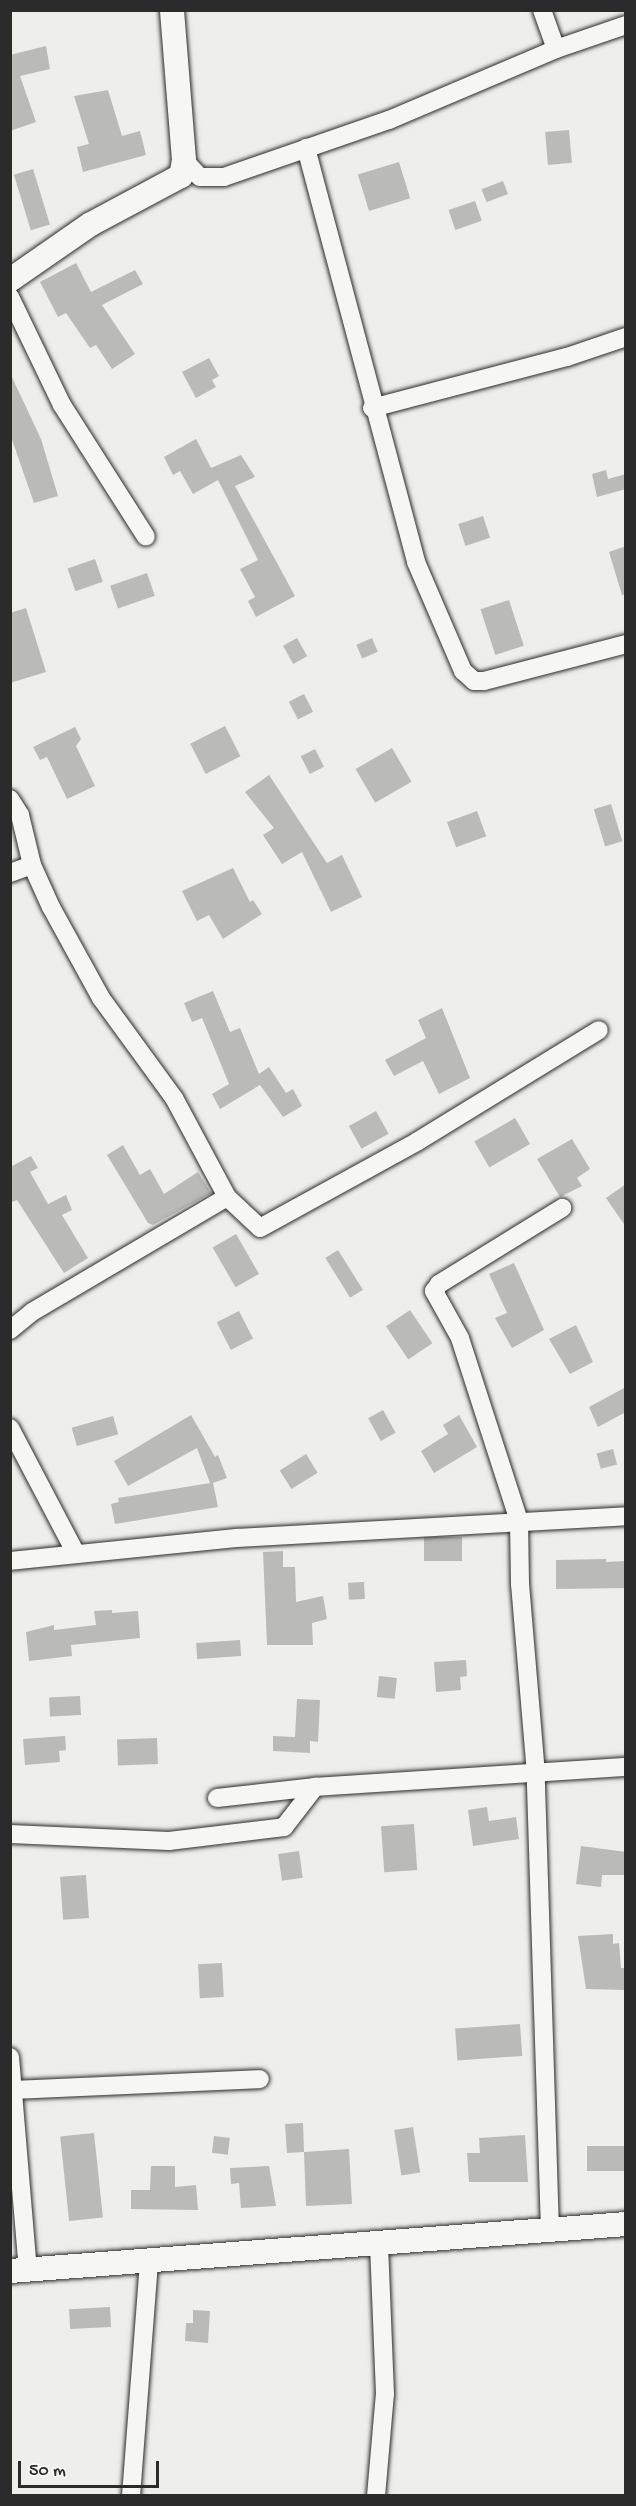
<!DOCTYPE html>
<html>
<head>
<meta charset="utf-8">
<style>
	body { margin:0 }
	#map { position:relative; width:636px; height:2506px; overflow:hidden; background:#eeeeea; font-family:"Gochi Hand",sans-serif }
	div>[style] { position:absolute }
	[style*='--x'] { left:calc(var(--x)*1px); top:calc(var(--y)*1px); width:calc(var(--w)*1px); rotate:calc(var(--a)*1deg) }
	.building>* { inset:0; background:#babab7; transform-origin:0 0 }
	.roads { filter:drop-shadow(0 0 2px #2b2b2b) drop-shadow(0 0 2px #2b2b2b) }
	.minor>* { height:18px; margin:-9px; padding:0 9px; transform-origin:9px; border-radius:9px; background:#f6f6f2 }
	.major>* { height:24px; margin:-12px; padding:0 12px; transform-origin:12px; border-radius:12px; background:#f6f6f2 }
	span { translate:-50% -50%; white-space:nowrap; text-align:center; line-height:1.15; -webkit-text-stroke:6px #f6f6f2; paint-order:stroke }
	.frame { position:absolute; inset:0; border:12px solid #2b2b2b; pointer-events:none }
	.scale { position:absolute; left:18px; top:2461px; width:141px; height:27px; box-sizing:border-box; border:3px solid #2b2b2b; border-top:0; padding-left:8px; font-size:18px; line-height:21px; white-space:nowrap; color:#2b2b2b; -webkit-text-stroke:4px #f6f6f2; paint-order:stroke }
</style>
</head>
<body>
<div id="map">
	<div class="building">
		<i style="clip-path:polygon(46px 46px,50px 69px,20px 76px,36px 122px,10px 131px,10px 55px)"></i>
		<i style="clip-path:polygon(108px 90px,122px 136px,140px 131px,146px 155px,83px 172px,77px 147px,89px 144px,74px 96px)"></i>
		<i style="left:569px;top:130px;width:33px;height:24px;rotate:85deg"></i>
		<i style="left:399px;top:162px;width:38px;height:43px;rotate:73deg"></i>
		<i style="left:33px;top:169px;width:58px;height:20px;rotate:73deg"></i>
		<i style="left:503px;top:181px;width:14px;height:23px;rotate:69deg"></i>
		<i style="left:475px;top:201px;width:21px;height:28px;rotate:71deg"></i>
		<i style="clip-path:polygon(76px 263px,91px 292px,135px 270px,143px 284px,102px 305px,135px 354px,112px 369px,96px 345px,90px 348px,66px 313px,58px 317px,40px 282px)"></i>
		<i style="clip-path:polygon(209px 358px,219px 376px,212px 380px,216px 387px,196px 398px,182px 372px)"></i>
		<i style="clip-path:polygon(10px 373px,41px 439px,58px 496px,34px 503px,10px 434px)"></i>
		<i style="clip-path:polygon(196px 439px,211px 468px,241px 455px,255px 477px,235px 486px,295px 596px,256px 617px,248px 601px,255px 597px,240px 569px,258px 560px,218px 480px,193px 494px,180px 471px,173px 475px,164px 457px)"></i>
		<i style="clip-path:polygon(606px 470px,608px 479px,626px 474px,626px 489px,597px 497px,592px 474px)"></i>
		<i style="left:483px;top:516px;width:23px;height:26px;rotate:72deg"></i>
		<i style="clip-path:polygon(626px 546px,626px 594px,622px 595px,609px 552px)"></i>
		<i style="left:95px;top:559px;width:24px;height:29px;rotate:71deg"></i>
		<i style="left:147px;top:573px;width:24px;height:39px;rotate:71deg"></i>
		<i style="left:509px;top:600px;width:48px;height:30px;rotate:72deg"></i>
		<i style="clip-path:polygon(26px 608px,46px 672px,10px 683px,10px 613px)"></i>
		<i style="left:297px;top:638px;width:21px;height:16px;rotate:61deg"></i>
		<i style="left:372px;top:638px;width:15px;height:17px;rotate:67deg"></i>
		<i style="left:304px;top:694px;width:20px;height:17px;rotate:63deg"></i>
		<i style="left:225px;top:726px;width:34px;height:39px;rotate:63deg"></i>
		<i style="clip-path:polygon(75px 727px,81px 739px,76px 746px,95px 786px,67px 799px,47px 757px,40px 760px,33px 747px)"></i>
		<i style="left:392px;top:748px;width:39px;height:42px;rotate:60deg"></i>
		<i style="left:315px;top:749px;width:20px;height:16px;rotate:63deg"></i>
		<i style="clip-path:polygon(269px 775px,327px 863px,342px 855px,362px 897px,331px 912px,302px 852px,282px 864px,263px 835px,274px 828px,245px 792px)"></i>
		<i style="left:611px;top:804px;width:39px;height:18px;rotate:73deg"></i>
		<i style="left:477px;top:811px;width:27px;height:32px;rotate:70deg"></i>
		<i style="clip-path:polygon(233px 868px,250px 902px,253px 900px,262px 914px,223px 939px,209px 915px,197px 921px,182px 891px)"></i>
		<i style="clip-path:polygon(213px 991px,230px 1032px,240px 1028px,259px 1074px,269px 1067px,286px 1093px,293px 1089px,302px 1106px,283px 1117px,260px 1085px,220px 1109px,212px 1094px,229px 1084px,202px 1018px,192px 1022px,184px 1003px)"></i>
		<i style="clip-path:polygon(442px 1008px,470px 1078px,439px 1094px,423px 1061px,394px 1076px,385px 1060px,426px 1038px,418px 1020px)"></i>
		<i style="left:376px;top:1111px;width:26px;height:31px;rotate:61deg"></i>
		<i style="left:515px;top:1118px;width:30px;height:47px;rotate:60deg"></i>
		<i style="clip-path:polygon(572px 1139px,590px 1169px,577px 1178px,582px 1186px,560px 1197px,537px 1159px)"></i>
		<i style="clip-path:polygon(123px 1145px,140px 1175px,150px 1169px,164px 1194px,198px 1172px,211px 1193px,153px 1225px,148px 1223px,107px 1155px)"></i>
		<i style="clip-path:polygon(31px 1156px,38px 1168px,30px 1172px,48px 1204px,66px 1195px,72px 1210px,62px 1215px,88px 1258px,64px 1273px,17px 1200px,10px 1203px,10px 1167px)"></i>
		<i style="clip-path:polygon(626px 1184px,626px 1227px,606px 1198px)"></i>
		<i style="left:236px;top:1234px;width:46px;height:27px;rotate:60deg"></i>
		<i style="left:338px;top:1250px;width:47px;height:15px;rotate:58deg"></i>
		<i style="clip-path:polygon(514px 1263px,544px 1330px,512px 1348px,495px 1318px,507px 1313px,489px 1274px)"></i>
		<i style="left:410px;top:1310px;width:40px;height:29px;rotate:56deg"></i>
		<i style="left:239px;top:1311px;width:31px;height:25px;rotate:63deg"></i>
		<i style="clip-path:polygon(576px 1325px,593px 1362px,570px 1374px,549px 1339px)"></i>
		<i style="clip-path:polygon(626px 1387px,626px 1412px,598px 1427px,589px 1407px)"></i>
		<i style="left:383px;top:1410px;width:26px;height:17px;rotate:61deg"></i>
		<i style="clip-path:polygon(191px 1415px,215px 1457px,218px 1455px,227px 1478px,213px 1483px,218px 1507px,115px 1524px,111px 1504px,119px 1502px,118px 1498px,210px 1483px,197px 1448px,128px 1486px,114px 1461px)"></i>
		<i style="clip-path:polygon(459px 1415px,477px 1447px,434px 1473px,421px 1451px,448px 1434px,443px 1425px)"></i>
		<i style="left:113px;top:1416px;width:19px;height:43px;rotate:74deg"></i>
		<i style="left:613px;top:1449px;width:16px;height:17px;rotate:75deg"></i>
		<i style="left:306px;top:1454px;width:22px;height:31px;rotate:58deg"></i>
		<i style="left:462px;top:1537px;width:24px;height:38px;rotate:90deg"></i>
		<i style="clip-path:polygon(283px 1551px,283px 1567px,295px 1567px,296px 1602px,323px 1596px,327px 1619px,312px 1623px,313px 1645px,267px 1645px,263px 1552px)"></i>
		<i style="clip-path:polygon(606px 1559px,606px 1562px,626px 1561px,626px 1588px,556px 1589px,556px 1560px)"></i>
		<i style="left:364px;top:1582px;width:17px;height:16px;rotate:87deg"></i>
		<i style="clip-path:polygon(112px 1610px,112px 1613px,138px 1611px,140px 1638px,71px 1645px,72px 1656px,29px 1661px,26px 1632px,54px 1625px,54px 1630px,96px 1625px,94px 1611px)"></i>
		<i style="left:240px;top:1640px;width:16px;height:44px;rotate:86deg"></i>
		<i style="clip-path:polygon(466px 1660px,467px 1676px,460px 1677px,461px 1690px,436px 1692px,434px 1662px)"></i>
		<i style="left:379px;top:1676px;width:18px;height:21px;rotate:6deg"></i>
		<i style="left:80px;top:1696px;width:19px;height:31px;rotate:87deg"></i>
		<i style="clip-path:polygon(297px 1699px,320px 1700px,318px 1742px,310px 1741px,310px 1753px,273px 1751px,273px 1736px,295px 1737px)"></i>
		<i style="clip-path:polygon(65px 1736px,66px 1750px,59px 1751px,60px 1762px,25px 1765px,23px 1739px)"></i>
		<i style="left:157px;top:1738px;width:26px;height:40px;rotate:88deg"></i>
		<i style="clip-path:polygon(487px 1807px,489px 1821px,516px 1817px,519px 1839px,473px 1846px,468px 1810px)"></i>
		<i style="left:414px;top:1824px;width:46px;height:33px;rotate:86deg"></i>
		<i style="clip-path:polygon(581px 1846px,626px 1852px,626px 1875px,602px 1875px,601px 1887px,576px 1884px)"></i>
		<i style="left:299px;top:1851px;width:27px;height:21px;rotate:82deg"></i>
		<i style="left:86px;top:1875px;width:43px;height:26px;rotate:86deg"></i>
		<i style="clip-path:polygon(613px 1934px,613px 1944px,619px 1943px,621px 1968px,626px 1968px,626px 1990px,586px 1989px,578px 1936px)"></i>
		<i style="left:222px;top:1963px;width:34px;height:24px;rotate:87deg"></i>
		<i style="left:520px;top:2024px;width:32px;height:65px;rotate:86deg"></i>
		<i style="clip-path:polygon(303px 2123px,304px 2152px,349px 2149px,352px 2204px,306px 2206px,304px 2152px,287px 2153px,285px 2124px)"></i>
		<i style="left:413px;top:2127px;width:46px;height:19px;rotate:81deg"></i>
		<i style="left:94px;top:2133px;width:85px;height:34px;rotate:84deg"></i>
		<i style="clip-path:polygon(525px 2135px,528px 2182px,469px 2182px,467px 2153px,480px 2153px,479px 2138px)"></i>
		<i style="left:214px;top:2136px;width:16px;height:17px;rotate:7deg"></i>
		<i style="left:626px;top:2146px;width:25px;height:39px;rotate:90deg"></i>
		<i style="clip-path:polygon(151px 2166px,175px 2166px,175px 2187px,196px 2185px,198px 2210px,131px 2209px,131px 2190px,150px 2190px)"></i>
		<i style="clip-path:polygon(269px 2166px,276px 2206px,241px 2208px,239px 2183px,231px 2184px,230px 2168px)"></i>
		<i style="left:110px;top:2307px;width:20px;height:41px;rotate:87deg"></i>
		<i style="clip-path:polygon(193px 2310px,210px 2311px,208px 2343px,185px 2341px,186px 2323px,193px 2323px)"></i>
	</div>
	<div class="roads">
		<div class="minor">
			<i style="--x:542;--y:10;--w:41;--a:70.3"></i>
			<i style="--x:306;--y:148;--w:428;--a:75.1"></i>
			<i style="--x:416;--y:562;--w:119;--a:66.7"></i>
			<i style="--x:463;--y:671;--w:15;--a:42"></i>
			<i style="--x:474;--y:681;--w:10;--a:0"></i>
			<i style="--x:484;--y:681;--w:147;--a:-14.6"></i>
			<i style="--x:184;--y:160;--w:23;--a:47"></i>
			<i style="--x:200;--y:177;--w:24;--a:0"></i>
			<i style="--x:224;--y:177;--w:175;--a:-19.1"></i>
			<i style="--x:389;--y:120;--w:181;--a:-23"></i>
			<i style="--x:556;--y:49;--w:74;--a:-18.9"></i>
			<i style="--x:10;--y:297;--w:120;--a:64.3"></i>
			<i style="--x:62;--y:405;--w:156;--a:57.5"></i>
			<i style="--x:372;--y:408;--w:202;--a:-14.7"></i>
			<i style="--x:567;--y:357;--w:62;--a:-18.7"></i>
			<i style="--x:10;--y:799;--w:19;--a:58"></i>
			<i style="--x:20;--y:815;--w:51;--a:76.5"></i>
			<i style="--x:32;--y:865;--w:46;--a:65.7"></i>
			<i style="--x:51;--y:907;--w:104;--a:61.2"></i>
			<i style="--x:101;--y:998;--w:124;--a:53.9"></i>
			<i style="--x:174;--y:1098;--w:112;--a:61.8"></i>
			<i style="--x:227;--y:1197;--w:45;--a:43.2"></i>
			<i style="--x:260;--y:1228;--w:180;--a:-28.8"></i>
			<i style="--x:418;--y:1141;--w:212;--a:-31.5"></i>
			<i style="--x:10;--y:873;--w:23;--a:-20"></i>
			<i style="--x:10;--y:1330;--w:28;--a:-39"></i>
			<i style="--x:32;--y:1312;--w:226;--a:-30.5"></i>
			<i style="--x:10;--y:1428;--w:140;--a:62.3"></i>
			<i style="--x:10;--y:1561;--w:228;--a:-5.8"></i>
			<i style="--x:237;--y:1538;--w:390;--a:-3.2"></i>
			<i style="--x:217;--y:1798;--w:99;--a:-6.4"></i>
			<i style="--x:10;--y:1834;--w:159;--a:2.5"></i>
			<i style="--x:169;--y:1841;--w:116;--a:-6.9"></i>
			<i style="--x:284;--y:1827;--w:51;--a:-52.2"></i>
			<i style="--x:315;--y:1787;--w:312;--a:-3.7"></i>
			<i style="--x:10;--y:2057;--w:214;--a:85.2"></i>
			<i style="--x:10;--y:2090;--w:250;--a:-2.5"></i>
			<i style="--x:550;--y:2231;--w:457;--a:-91.8"></i>
			<i style="--x:536;--y:1774;--w:191;--a:-94.8"></i>
			<i style="--x:520;--y:1584;--w:63;--a:-90.9"></i>
			<i style="--x:519;--y:1521;--w:192;--a:-107.9"></i>
			<i style="--x:460;--y:1338;--w:54;--a:-119"></i>
			<i style="--x:434;--y:1291;--w:9;--a:-54"></i>
			<i style="--x:439;--y:1284;--w:145;--a:-31.7"></i>
			<i style="--x:131;--y:2496;--w:236;--a:-85.6"></i>
			<i style="--x:376;--y:2496;--w:102;--a:-85"></i>
			<i style="--x:385;--y:2394;--w:150;--a:-92.3"></i>
		</div>
		<div class="major">
			<i style="--x:10;--y:280;--w:98;--a:-34.7"></i>
			<i style="--x:91;--y:224;--w:102;--a:-28.1"></i>
			<i style="--x:181;--y:176;--w:16;--a:-79"></i>
			<i style="--x:184;--y:160;--w:150;--a:-94.6"></i>
			<i style="--x:10;--y:2271;--w:618;--a:-4.36"></i>
		</div>
	</div>
	<div class="frame"></div>
	<div class="scale">50 m</div>
</div>
</body>
</html>
